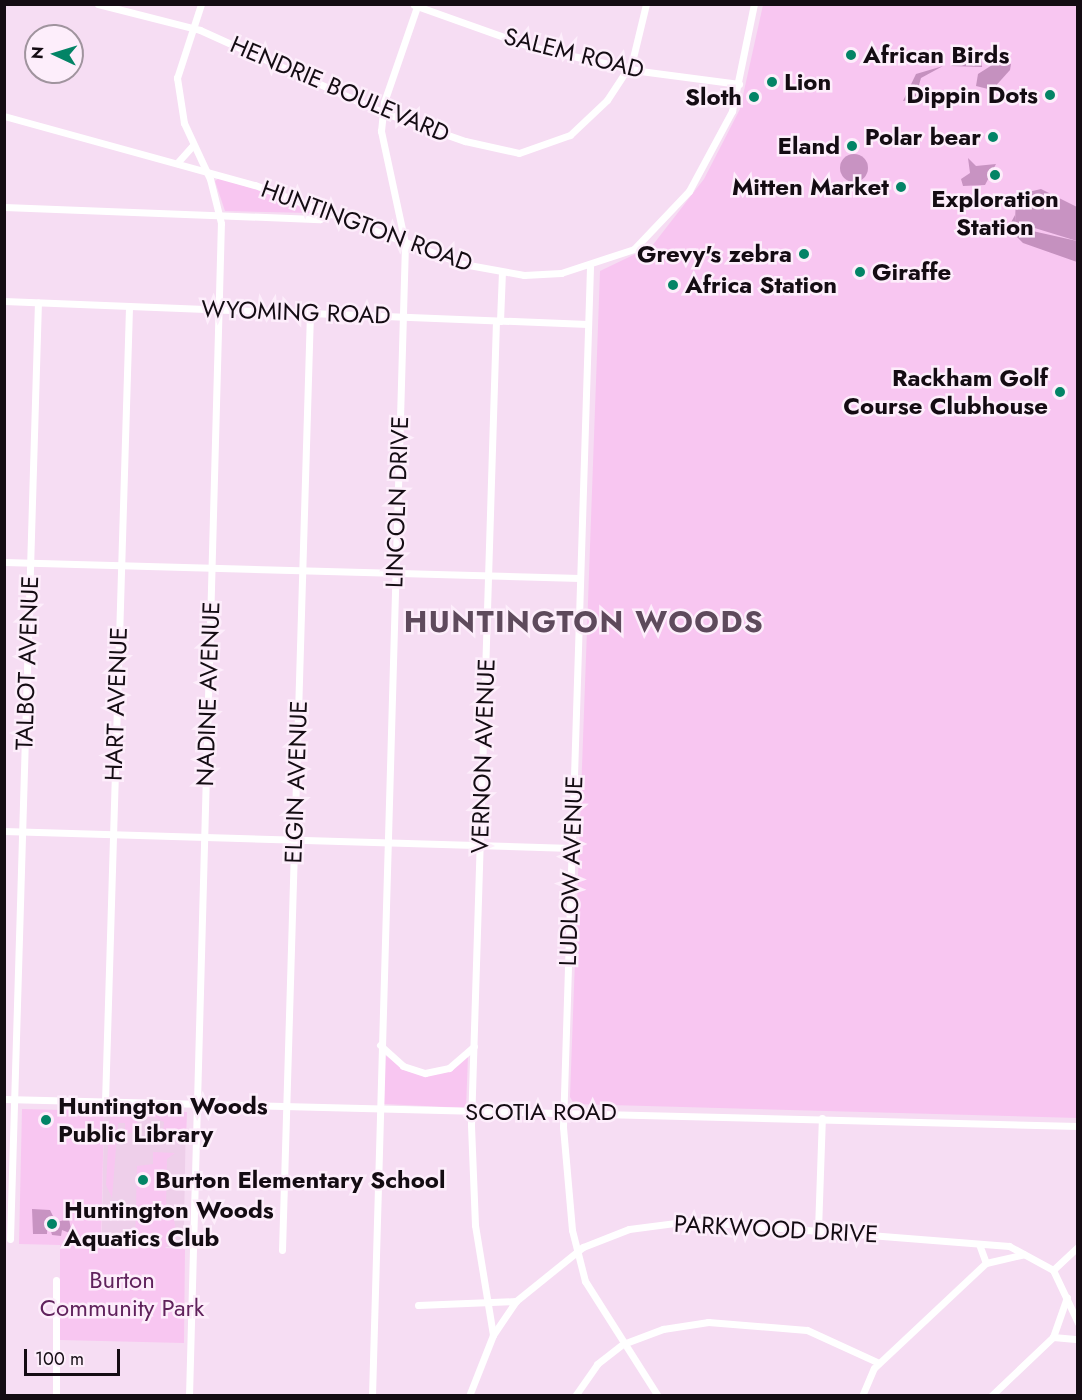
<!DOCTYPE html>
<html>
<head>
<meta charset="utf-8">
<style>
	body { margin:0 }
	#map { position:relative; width:1082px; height:1400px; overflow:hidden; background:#f6ddf3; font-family:Jost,sans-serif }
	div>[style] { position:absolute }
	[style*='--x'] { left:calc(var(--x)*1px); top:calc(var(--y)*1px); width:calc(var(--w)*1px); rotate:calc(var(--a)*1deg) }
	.built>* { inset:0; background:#eecfea; transform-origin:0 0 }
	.green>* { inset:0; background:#f8c6f1 }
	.forest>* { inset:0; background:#c591bf }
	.water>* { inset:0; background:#c893c2 }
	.round { border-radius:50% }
	.minor>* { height:7px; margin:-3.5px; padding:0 3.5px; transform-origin:3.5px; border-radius:3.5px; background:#fff }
	.dots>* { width:16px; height:16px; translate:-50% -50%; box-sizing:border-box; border:3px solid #fdeefb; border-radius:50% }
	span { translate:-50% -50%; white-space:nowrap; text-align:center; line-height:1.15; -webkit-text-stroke:5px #fdeefb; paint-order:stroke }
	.street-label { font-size:24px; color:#140c13 }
	.poi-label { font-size:24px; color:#140c13; font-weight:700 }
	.left { translate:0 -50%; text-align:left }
	.right { translate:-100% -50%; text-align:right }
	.park-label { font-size:24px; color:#60225c }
	.district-label { font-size:30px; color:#5e4a5c; font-weight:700; letter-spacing:1.5px }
	.frame { position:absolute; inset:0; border:6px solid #140c13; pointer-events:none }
	.north { position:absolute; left:24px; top:24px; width:60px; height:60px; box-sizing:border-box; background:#fdeefb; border:2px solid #a0949e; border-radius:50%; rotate:274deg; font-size:16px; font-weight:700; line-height:24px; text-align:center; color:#140c13 }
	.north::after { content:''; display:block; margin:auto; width:21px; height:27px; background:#038466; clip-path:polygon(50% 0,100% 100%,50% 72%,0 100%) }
	.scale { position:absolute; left:24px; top:1349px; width:96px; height:27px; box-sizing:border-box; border:3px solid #140c13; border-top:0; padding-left:8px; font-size:18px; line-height:21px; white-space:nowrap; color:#140c13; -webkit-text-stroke:4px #fdeefb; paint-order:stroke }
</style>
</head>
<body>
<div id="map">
	<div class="built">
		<i style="left:104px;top:1111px;width:82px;height:135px;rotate:1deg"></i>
	</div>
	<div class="green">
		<i style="clip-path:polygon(763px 5px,1077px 5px,1077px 1118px,574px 1104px,570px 1097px,600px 271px,652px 246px,704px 179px,740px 109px)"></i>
		<i style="clip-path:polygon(219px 178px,304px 205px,310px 213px,225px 211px,215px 181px)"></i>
		<i style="clip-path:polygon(385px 1055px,407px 1071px,426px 1076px,443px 1073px,468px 1056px,466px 1108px,384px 1104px)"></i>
		<i style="clip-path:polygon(22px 1109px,104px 1111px,101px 1246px,141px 1247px,135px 1244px,137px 1166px,153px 1164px,153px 1152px,175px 1153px,167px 1159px,166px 1207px,172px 1208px,177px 1237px,165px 1248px,185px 1249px,184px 1343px,60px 1340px,60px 1245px,19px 1244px)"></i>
		<i style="clip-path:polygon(117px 1110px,187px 1112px,186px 1140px,176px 1142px,176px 1134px,163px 1134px,164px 1122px,153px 1117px,137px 1121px,136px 1133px,125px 1133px,125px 1123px,118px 1123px,112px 1198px,106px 1185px,108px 1148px,110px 1115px)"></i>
	</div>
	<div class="forest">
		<i style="clip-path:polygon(968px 49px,981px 56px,982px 67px,951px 66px)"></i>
		<i style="clip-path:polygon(1000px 60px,1011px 64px,1010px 70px,992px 90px,976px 86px,978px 74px)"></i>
		<i style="clip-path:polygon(943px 66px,921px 78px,915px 99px,903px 101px,916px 74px)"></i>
		<i style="clip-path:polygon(1015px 215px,1015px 222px,1028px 230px,1077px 241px,1077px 262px,1023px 243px,1008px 228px)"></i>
	</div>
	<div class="water">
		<i class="round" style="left:840px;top:154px;width:28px;height:28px"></i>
		<i style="clip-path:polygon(968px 158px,976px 166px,996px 164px,985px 185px,963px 186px,961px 179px,970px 173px)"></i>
		<i style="clip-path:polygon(1041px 189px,1077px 207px,1077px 241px,1015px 222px,1016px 195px)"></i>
		<i style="clip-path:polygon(32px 1209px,50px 1210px,56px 1222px,69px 1219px,72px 1234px,62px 1230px,61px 1236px,52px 1235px,48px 1220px,47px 1234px,33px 1234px)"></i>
	</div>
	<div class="minor">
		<i style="--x:98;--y:4;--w:105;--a:14.3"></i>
		<i style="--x:200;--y:30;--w:200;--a:24.3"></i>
		<i style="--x:382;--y:112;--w:88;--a:19.3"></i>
		<i style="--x:465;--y:141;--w:55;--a:12.5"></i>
		<i style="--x:519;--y:153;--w:54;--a:-19.4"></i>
		<i style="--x:570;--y:135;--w:51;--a:-43.4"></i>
		<i style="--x:607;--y:100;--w:45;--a:-56.7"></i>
		<i style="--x:632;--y:62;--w:60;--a:-76.4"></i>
		<i style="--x:414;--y:5;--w:125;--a:19.6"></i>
		<i style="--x:532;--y:47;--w:111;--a:12.5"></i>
		<i style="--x:640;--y:71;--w:100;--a:7.5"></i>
		<i style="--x:4;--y:116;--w:260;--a:15.4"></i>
		<i style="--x:255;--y:185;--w:222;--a:20.8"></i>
		<i style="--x:463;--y:264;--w:62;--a:10.2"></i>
		<i style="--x:524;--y:275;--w:37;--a:-3"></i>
		<i style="--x:561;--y:273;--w:77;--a:-18.2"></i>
		<i style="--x:634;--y:249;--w:80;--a:-46.5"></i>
		<i style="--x:689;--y:191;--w:91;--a:-61.7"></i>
		<i style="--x:732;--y:111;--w:109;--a:-78.4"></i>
		<i style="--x:177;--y:163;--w:24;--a:-48"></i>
		<i style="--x:4;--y:207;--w:316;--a:2.2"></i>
		<i style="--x:320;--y:219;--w:13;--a:-27"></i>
		<i style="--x:590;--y:267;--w:860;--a:91.8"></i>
		<i style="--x:563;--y:1127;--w:103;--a:85"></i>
		<i style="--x:572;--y:1230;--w:53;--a:75.7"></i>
		<i style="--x:585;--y:1281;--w:136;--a:57.6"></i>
		<i style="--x:4;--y:301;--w:584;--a:2.26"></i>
		<i style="--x:500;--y:321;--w:49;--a:-87.7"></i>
		<i style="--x:4;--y:562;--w:576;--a:1.59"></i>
		<i style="--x:4;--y:831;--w:568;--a:1.71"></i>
		<i style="--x:380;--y:1045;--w:31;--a:42"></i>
		<i style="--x:403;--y:1066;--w:23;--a:18"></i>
		<i style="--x:425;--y:1073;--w:25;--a:-12"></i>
		<i style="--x:449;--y:1068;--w:33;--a:-41"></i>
		<i style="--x:4;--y:1099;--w:1074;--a:1.44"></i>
		<i style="--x:105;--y:1102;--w:796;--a:-88.27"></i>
		<i style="--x:818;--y:1230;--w:112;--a:-88"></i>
		<i style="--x:10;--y:1239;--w:937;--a:-88.29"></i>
		<i style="--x:979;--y:1244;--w:20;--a:70"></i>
		<i style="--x:282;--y:1250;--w:936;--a:-88.29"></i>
		<i style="--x:1053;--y:1270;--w:34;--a:-43"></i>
		<i style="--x:418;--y:1305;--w:98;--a:-2.3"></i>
		<i style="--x:516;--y:1301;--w:86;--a:-38.9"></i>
		<i style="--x:583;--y:1247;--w:49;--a:-21.4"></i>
		<i style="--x:629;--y:1229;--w:63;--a:-7.4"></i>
		<i style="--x:691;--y:1221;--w:319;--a:4.5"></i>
		<i style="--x:1009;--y:1246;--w:50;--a:28.6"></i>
		<i style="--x:1053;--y:1270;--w:59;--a:64.7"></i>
		<i style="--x:493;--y:1335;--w:41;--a:-55.9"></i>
		<i style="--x:1053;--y:1337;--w:25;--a:5"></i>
		<i style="--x:56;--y:1396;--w:116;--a:-90"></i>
		<i style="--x:189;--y:1396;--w:1173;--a:-88.44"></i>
		<i style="--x:221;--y:223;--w:45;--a:-104"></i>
		<i style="--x:210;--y:179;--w:62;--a:-114.9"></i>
		<i style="--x:184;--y:123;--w:46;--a:-98.8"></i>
		<i style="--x:177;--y:78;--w:78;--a:-72"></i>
		<i style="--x:372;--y:1396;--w:1153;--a:-88.36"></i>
		<i style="--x:405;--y:243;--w:115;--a:-102.1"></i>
		<i style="--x:381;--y:131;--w:29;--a:-84"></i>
		<i style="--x:384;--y:102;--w:104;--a:-70.9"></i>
		<i style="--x:469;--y:1396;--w:66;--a:-68.5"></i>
		<i style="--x:493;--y:1335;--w:111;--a:-99.3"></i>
		<i style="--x:475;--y:1225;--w:100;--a:-92.3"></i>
		<i style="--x:471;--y:1125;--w:804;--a:-88.22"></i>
		<i style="--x:575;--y:1396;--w:39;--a:-55"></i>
		<i style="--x:597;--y:1364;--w:33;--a:-38"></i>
		<i style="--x:623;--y:1344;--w:43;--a:-20.6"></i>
		<i style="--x:663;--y:1329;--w:46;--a:-8.8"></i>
		<i style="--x:708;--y:1322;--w:99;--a:4.6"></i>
		<i style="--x:807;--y:1330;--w:79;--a:24.6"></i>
		<i style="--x:862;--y:1396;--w:30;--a:-67"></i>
		<i style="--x:874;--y:1368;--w:154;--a:-43.2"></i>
		<i style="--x:986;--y:1263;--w:39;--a:-13"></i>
		<i style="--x:991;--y:1396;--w:86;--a:-43.6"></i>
		<i style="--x:1053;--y:1337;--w:42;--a:-70.7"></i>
	</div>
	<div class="dots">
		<i style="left:851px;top:55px;background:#038466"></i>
		<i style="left:772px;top:82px;background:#038466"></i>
		<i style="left:1050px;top:95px;background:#038466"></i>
		<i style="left:754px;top:97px;background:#038466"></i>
		<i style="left:993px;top:137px;background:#038466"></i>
		<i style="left:852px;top:146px;background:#038466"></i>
		<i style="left:995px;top:175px;background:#038466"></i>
		<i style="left:901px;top:187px;background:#038466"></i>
		<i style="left:804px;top:254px;background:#038466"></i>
		<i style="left:860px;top:272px;background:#038466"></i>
		<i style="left:673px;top:285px;background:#038466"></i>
		<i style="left:1060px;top:392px;background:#038466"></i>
		<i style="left:46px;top:1120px;background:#038466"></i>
		<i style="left:143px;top:1180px;background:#038466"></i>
		<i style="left:52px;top:1224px;background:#038466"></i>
	</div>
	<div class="street-label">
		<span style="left:574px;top:53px;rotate:14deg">SALEM ROAD</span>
		<span style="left:340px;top:89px;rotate:23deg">HENDRIE BOULEVARD</span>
		<span style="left:367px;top:226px;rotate:20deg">HUNTINGTON ROAD</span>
		<span style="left:296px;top:312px;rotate:2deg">WYOMING ROAD</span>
		<span style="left:397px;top:502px;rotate:-88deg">LINCOLN DRIVE</span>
		<span style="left:27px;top:663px;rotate:-88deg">TALBOT AVENUE</span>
		<span style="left:208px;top:694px;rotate:-88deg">NADINE AVENUE</span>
		<span style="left:116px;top:704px;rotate:-88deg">HART AVENUE</span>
		<span style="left:483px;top:756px;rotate:-88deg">VERNON AVENUE</span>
		<span style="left:296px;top:782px;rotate:-88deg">ELGIN AVENUE</span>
		<span style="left:571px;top:871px;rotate:-88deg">LUDLOW AVENUE</span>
		<span style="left:541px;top:1112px">SCOTIA ROAD</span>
		<span style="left:776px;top:1229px;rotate:3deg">PARKWOOD DRIVE</span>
	</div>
	<div class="poi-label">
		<span class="left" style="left:863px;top:55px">African Birds</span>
		<span class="left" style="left:784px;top:82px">Lion</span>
		<span class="right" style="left:1038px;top:95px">Dippin Dots</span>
		<span class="right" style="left:742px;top:97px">Sloth</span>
		<span class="right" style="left:981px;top:137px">Polar bear</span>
		<span class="right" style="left:840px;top:146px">Eland</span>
		<span class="right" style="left:889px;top:187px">Mitten Market</span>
		<span style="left:995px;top:213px">Exploration<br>Station</span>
		<span class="right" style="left:792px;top:254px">Grevy's zebra</span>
		<span class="left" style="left:872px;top:272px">Giraffe</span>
		<span class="left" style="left:685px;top:285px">Africa Station</span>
		<span class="right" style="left:1048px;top:392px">Rackham Golf<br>Course Clubhouse</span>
		<span class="left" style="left:58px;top:1120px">Huntington Woods<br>Public Library</span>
		<span class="left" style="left:155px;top:1180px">Burton Elementary School</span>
		<span class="left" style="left:64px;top:1224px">Huntington Woods<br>Aquatics Club</span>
	</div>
	<div class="park-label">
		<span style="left:122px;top:1294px">Burton<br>Community Park</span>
	</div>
	<div class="district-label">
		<span style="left:584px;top:622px">HUNTINGTON WOODS</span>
	</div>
	<div class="frame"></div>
	<div class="north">N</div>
	<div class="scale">100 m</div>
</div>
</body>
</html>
